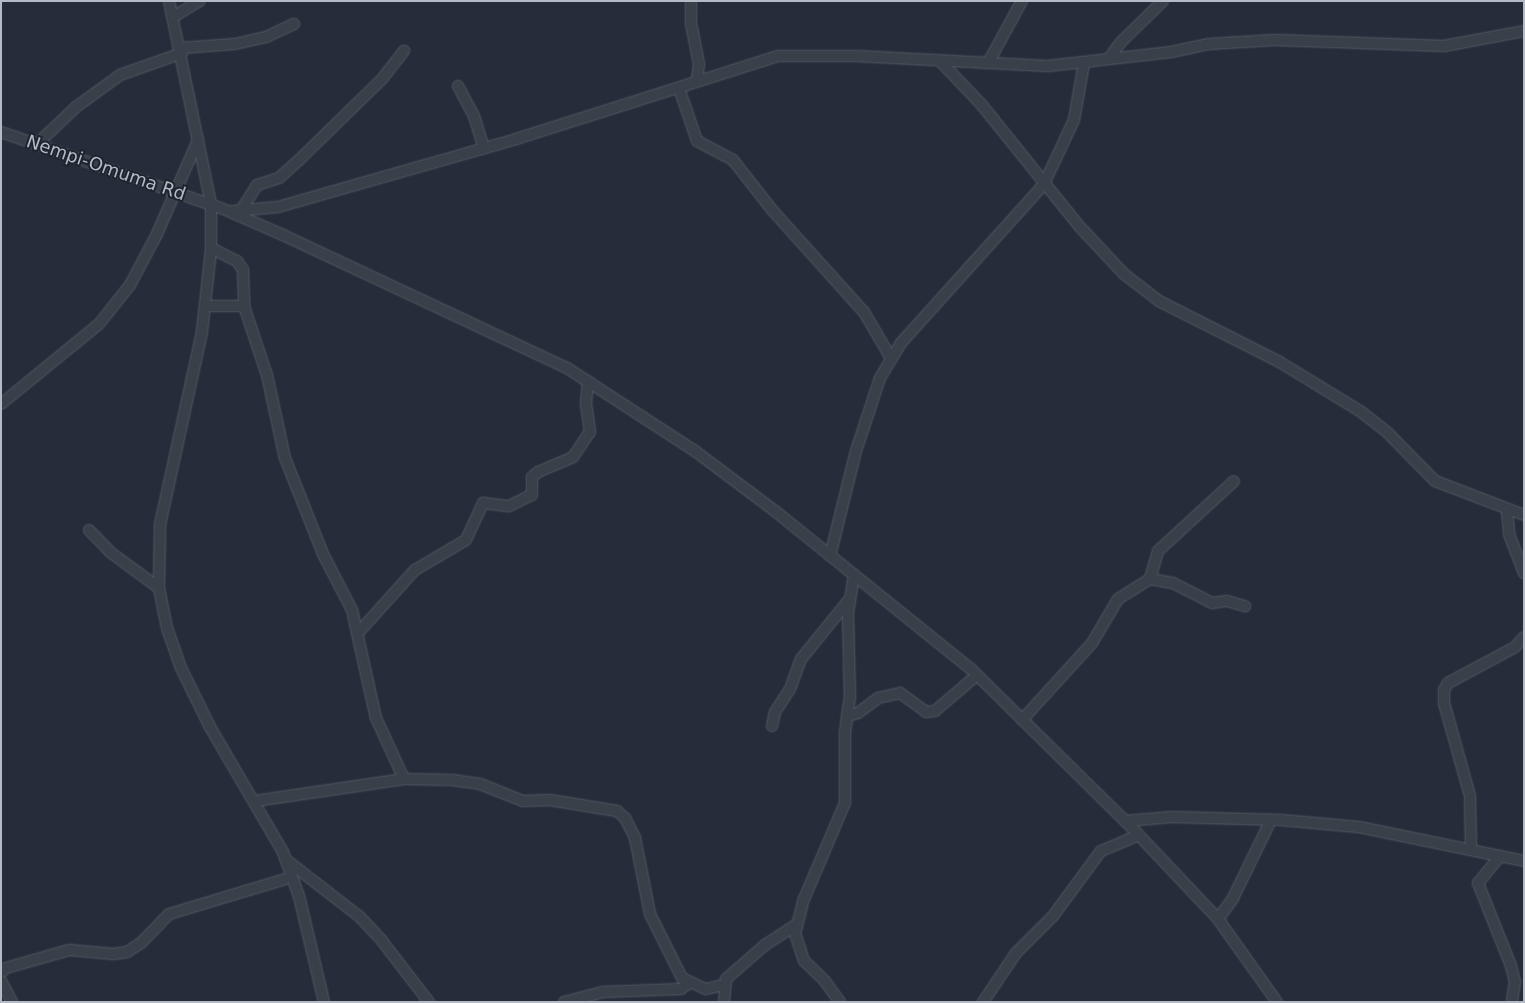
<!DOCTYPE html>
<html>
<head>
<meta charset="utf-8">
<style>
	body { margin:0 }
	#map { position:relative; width:1525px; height:1003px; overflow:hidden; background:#252d3a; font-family:"DejaVu Sans",sans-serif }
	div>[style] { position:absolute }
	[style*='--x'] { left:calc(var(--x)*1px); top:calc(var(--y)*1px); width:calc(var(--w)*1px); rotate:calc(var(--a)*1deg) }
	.roads { filter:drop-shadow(0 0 1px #545a65) drop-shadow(0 0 1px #545a65) }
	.minor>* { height:10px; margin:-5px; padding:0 5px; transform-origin:5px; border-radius:5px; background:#39404a }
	span { translate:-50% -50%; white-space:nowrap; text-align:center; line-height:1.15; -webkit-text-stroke:4px #1e252f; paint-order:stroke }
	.street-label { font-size:18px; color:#b4bac6 }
	.frame { position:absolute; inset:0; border:2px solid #b4bac6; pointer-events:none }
</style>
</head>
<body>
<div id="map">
	<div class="roads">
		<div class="minor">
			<i style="--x:169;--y:1;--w:207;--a:78.3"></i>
			<i style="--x:211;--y:204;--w:46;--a:90"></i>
			<i style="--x:211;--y:250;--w:82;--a:96.3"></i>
			<i style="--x:202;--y:332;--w:197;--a:102.3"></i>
			<i style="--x:160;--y:524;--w:64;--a:90.9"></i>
			<i style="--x:159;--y:588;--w:41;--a:78.7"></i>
			<i style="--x:167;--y:628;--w:42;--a:70.7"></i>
			<i style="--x:181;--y:668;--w:66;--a:63.8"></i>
			<i style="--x:210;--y:727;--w:145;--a:59.7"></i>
			<i style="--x:283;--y:852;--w:47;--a:70"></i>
			<i style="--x:299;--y:896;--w:109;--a:76.7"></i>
			<i style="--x:691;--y:1;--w:22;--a:90"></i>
			<i style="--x:691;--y:23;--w:42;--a:79"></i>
			<i style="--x:699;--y:64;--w:16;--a:97"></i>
			<i style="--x:173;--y:17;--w:31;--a:-31"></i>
			<i style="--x:181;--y:48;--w:54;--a:-4.2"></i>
			<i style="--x:235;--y:44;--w:32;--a:-13"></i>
			<i style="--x:266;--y:37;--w:31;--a:-25"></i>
			<i style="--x:1109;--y:58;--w:21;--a:-53"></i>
			<i style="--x:1122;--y:41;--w:57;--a:-44.3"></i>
			<i style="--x:940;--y:61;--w:59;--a:46.4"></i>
			<i style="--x:981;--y:104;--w:158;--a:51.2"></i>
			<i style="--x:1080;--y:227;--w:64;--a:46.9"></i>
			<i style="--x:1124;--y:274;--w:44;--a:37.6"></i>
			<i style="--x:1159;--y:301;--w:133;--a:26.8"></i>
			<i style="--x:1278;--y:361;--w:96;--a:31.4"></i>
			<i style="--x:1360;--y:411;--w:34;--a:38"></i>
			<i style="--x:1387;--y:432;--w:69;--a:45.6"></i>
			<i style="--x:1435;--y:481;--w:95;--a:20.9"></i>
			<i style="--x:988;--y:63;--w:71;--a:-61.3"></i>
			<i style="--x:458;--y:86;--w:34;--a:62"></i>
			<i style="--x:474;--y:116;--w:34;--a:73"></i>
			<i style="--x:679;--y:88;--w:56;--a:71.2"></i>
			<i style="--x:697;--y:141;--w:41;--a:27.8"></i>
			<i style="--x:733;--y:160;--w:65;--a:51.9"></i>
			<i style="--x:773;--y:211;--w:136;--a:48"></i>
			<i style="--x:864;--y:312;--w:53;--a:59.6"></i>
			<i style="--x:1;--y:132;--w:233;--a:19.1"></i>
			<i style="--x:221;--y:208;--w:68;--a:23.5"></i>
			<i style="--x:283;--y:235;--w:314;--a:25.1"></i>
			<i style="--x:567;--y:368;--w:153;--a:33"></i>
			<i style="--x:695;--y:451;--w:100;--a:36.9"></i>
			<i style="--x:775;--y:511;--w:252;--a:38.9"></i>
			<i style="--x:971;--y:669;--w:228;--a:44.6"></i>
			<i style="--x:1133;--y:829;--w:124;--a:46.6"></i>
			<i style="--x:1218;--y:919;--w:102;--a:54.6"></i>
			<i style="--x:37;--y:144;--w:54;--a:-43.5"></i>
			<i style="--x:76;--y:107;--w:54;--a:-36"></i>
			<i style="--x:120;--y:75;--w:66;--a:-19.5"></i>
			<i style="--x:241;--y:210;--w:30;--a:-57"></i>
			<i style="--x:257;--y:185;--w:23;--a:-18"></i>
			<i style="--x:279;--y:178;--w:27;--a:-42"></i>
			<i style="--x:299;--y:160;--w:116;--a:-44.3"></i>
			<i style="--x:382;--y:79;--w:36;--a:-52"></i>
			<i style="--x:233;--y:211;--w:45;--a:-5.1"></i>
			<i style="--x:278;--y:207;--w:248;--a:-15.9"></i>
			<i style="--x:516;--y:139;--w:274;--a:-17.6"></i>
			<i style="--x:777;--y:56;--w:79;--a:0"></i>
			<i style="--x:856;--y:56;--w:192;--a:3"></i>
			<i style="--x:1048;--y:66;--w:124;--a:-6.5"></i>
			<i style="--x:1171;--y:52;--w:39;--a:-12"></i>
			<i style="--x:1209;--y:44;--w:66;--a:-3.5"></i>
			<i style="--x:1275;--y:40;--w:169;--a:2"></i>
			<i style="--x:1444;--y:46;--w:81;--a:-10.6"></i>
			<i style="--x:211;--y:248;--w:29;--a:27"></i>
			<i style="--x:237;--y:261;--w:11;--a:56"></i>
			<i style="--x:243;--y:270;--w:36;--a:88"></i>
			<i style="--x:244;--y:306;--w:73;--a:71.6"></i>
			<i style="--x:267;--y:375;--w:85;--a:77.8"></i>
			<i style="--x:285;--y:458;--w:103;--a:68.4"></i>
			<i style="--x:323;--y:554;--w:63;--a:62.6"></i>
			<i style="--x:352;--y:610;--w:111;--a:77.5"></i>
			<i style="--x:376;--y:718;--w:67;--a:65.3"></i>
			<i style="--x:205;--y:306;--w:39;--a:0"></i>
			<i style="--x:1;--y:404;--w:127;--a:-39.2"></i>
			<i style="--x:99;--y:324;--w:50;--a:-51.5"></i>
			<i style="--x:130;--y:285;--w:58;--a:-62.1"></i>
			<i style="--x:157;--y:234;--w:103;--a:-66.4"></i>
			<i style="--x:1507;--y:510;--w:24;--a:85"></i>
			<i style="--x:1509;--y:534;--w:42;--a:69"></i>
			<i style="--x:89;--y:530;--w:30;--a:46"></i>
			<i style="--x:110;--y:552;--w:61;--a:36.3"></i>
			<i style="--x:830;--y:556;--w:108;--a:-76.1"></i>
			<i style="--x:856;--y:451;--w:77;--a:-71.8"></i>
			<i style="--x:880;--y:378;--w:41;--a:-59"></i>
			<i style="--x:901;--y:343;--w:214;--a:-48"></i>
			<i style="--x:1044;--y:184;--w:71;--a:-64.9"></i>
			<i style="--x:1074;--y:120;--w:58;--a:-80"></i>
			<i style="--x:1150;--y:579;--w:29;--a:-74"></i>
			<i style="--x:1158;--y:551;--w:103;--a:-42.6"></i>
			<i style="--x:358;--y:633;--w:85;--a:-47.9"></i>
			<i style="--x:415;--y:570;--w:59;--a:-30.5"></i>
			<i style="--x:466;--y:540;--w:41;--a:-65.3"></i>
			<i style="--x:483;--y:503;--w:26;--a:7"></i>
			<i style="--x:509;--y:506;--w:25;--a:-26"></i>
			<i style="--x:532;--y:495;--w:18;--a:-90"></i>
			<i style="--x:532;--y:477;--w:8;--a:-40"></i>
			<i style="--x:538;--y:472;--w:38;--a:-23"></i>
			<i style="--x:573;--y:457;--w:30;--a:-56"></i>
			<i style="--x:590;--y:432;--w:28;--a:-98"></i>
			<i style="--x:586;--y:404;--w:23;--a:-85"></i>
			<i style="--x:847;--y:716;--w:11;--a:-15"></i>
			<i style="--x:858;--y:713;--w:25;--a:-37"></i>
			<i style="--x:878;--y:698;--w:23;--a:-13"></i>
			<i style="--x:900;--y:693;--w:32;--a:36"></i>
			<i style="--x:926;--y:712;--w:9;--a:-6"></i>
			<i style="--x:935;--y:711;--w:55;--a:-40.6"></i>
			<i style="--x:1022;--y:720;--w:104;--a:-47.7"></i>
			<i style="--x:1092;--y:643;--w:51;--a:-59.4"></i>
			<i style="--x:1118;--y:599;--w:38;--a:-32"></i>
			<i style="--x:1150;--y:579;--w:23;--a:10"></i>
			<i style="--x:1173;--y:583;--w:44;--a:27.1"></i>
			<i style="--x:1212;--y:603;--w:15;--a:-8"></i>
			<i style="--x:1227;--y:601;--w:19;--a:16"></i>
			<i style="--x:772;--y:726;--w:14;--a:-78"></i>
			<i style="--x:775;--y:712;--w:27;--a:-57"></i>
			<i style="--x:790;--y:689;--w:32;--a:-70"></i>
			<i style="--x:801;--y:659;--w:76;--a:-50.9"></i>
			<i style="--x:255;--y:801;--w:151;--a:-8.4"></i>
			<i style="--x:404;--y:779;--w:48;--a:1.2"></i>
			<i style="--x:452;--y:780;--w:28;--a:8"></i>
			<i style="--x:480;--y:784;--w:46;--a:21.6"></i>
			<i style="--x:523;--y:801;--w:27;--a:-2"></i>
			<i style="--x:550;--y:800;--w:68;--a:9.3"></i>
			<i style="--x:617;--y:811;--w:11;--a:41"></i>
			<i style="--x:625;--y:818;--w:22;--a:63"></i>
			<i style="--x:635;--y:838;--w:77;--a:78.8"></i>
			<i style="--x:650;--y:914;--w:72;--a:63.4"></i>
			<i style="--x:682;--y:978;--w:26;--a:25"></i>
			<i style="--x:706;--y:989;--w:18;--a:-13"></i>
			<i style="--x:1125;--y:821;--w:47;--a:-4.9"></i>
			<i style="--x:1172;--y:817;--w:109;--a:1.6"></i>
			<i style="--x:1281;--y:820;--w:78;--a:5.1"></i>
			<i style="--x:1359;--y:827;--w:168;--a:11.6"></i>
			<i style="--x:1471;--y:849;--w:53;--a:-91.1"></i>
			<i style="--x:1470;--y:796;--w:97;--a:-105.6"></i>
			<i style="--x:1444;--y:703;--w:13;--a:-90"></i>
			<i style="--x:1444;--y:690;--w:8;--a:-60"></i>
			<i style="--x:1448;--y:683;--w:76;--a:-28.2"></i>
			<i style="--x:1515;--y:647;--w:13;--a:-48"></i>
			<i style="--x:1500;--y:856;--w:35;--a:129"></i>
			<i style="--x:1478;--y:883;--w:89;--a:68.3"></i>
			<i style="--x:1511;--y:966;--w:16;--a:76"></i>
			<i style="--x:1515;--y:982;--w:20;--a:99"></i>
			<i style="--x:285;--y:859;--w:95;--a:37.7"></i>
			<i style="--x:360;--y:917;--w:33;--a:47"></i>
			<i style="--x:382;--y:941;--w:77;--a:52.4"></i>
			<i style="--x:1218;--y:919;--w:26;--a:-54"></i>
			<i style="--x:1233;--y:898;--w:87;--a:-64"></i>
			<i style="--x:1;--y:972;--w:6;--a:-39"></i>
			<i style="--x:6;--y:968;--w:66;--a:-15.9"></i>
			<i style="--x:69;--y:950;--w:45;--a:5.1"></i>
			<i style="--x:114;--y:954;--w:13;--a:-9"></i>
			<i style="--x:127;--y:952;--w:17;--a:-33"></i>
			<i style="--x:141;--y:943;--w:40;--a:-46"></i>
			<i style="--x:169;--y:914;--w:128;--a:-16.7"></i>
			<i style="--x:1;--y:981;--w:24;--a:62"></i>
			<i style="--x:564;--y:1002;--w:40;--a:-14.4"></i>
			<i style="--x:603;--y:992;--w:78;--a:-2.2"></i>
			<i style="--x:681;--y:989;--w:10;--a:-37"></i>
			<i style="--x:724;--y:1002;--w:23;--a:-85"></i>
			<i style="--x:726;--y:979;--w:52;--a:-41.1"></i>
			<i style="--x:765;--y:945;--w:38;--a:-33"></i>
			<i style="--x:840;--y:1002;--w:26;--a:-126"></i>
			<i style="--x:825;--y:981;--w:29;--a:-136"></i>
			<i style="--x:804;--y:961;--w:28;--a:-108"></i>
			<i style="--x:795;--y:934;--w:36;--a:-76"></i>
			<i style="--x:804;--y:899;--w:104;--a:-66.9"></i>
			<i style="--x:845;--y:803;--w:71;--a:-90"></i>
			<i style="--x:845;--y:732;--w:35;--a:-82"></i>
			<i style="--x:850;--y:697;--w:84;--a:-91.4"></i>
			<i style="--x:848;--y:613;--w:39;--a:-81"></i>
			<i style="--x:983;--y:1002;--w:59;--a:-56"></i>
			<i style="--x:1016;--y:953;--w:52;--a:-45"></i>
			<i style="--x:1053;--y:916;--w:81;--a:-53.6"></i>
			<i style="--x:1101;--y:851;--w:41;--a:-22.8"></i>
		</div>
	</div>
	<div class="street-label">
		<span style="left:106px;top:168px;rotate:19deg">Nempi-Omuma Rd</span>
	</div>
	<div class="frame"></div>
</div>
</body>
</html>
